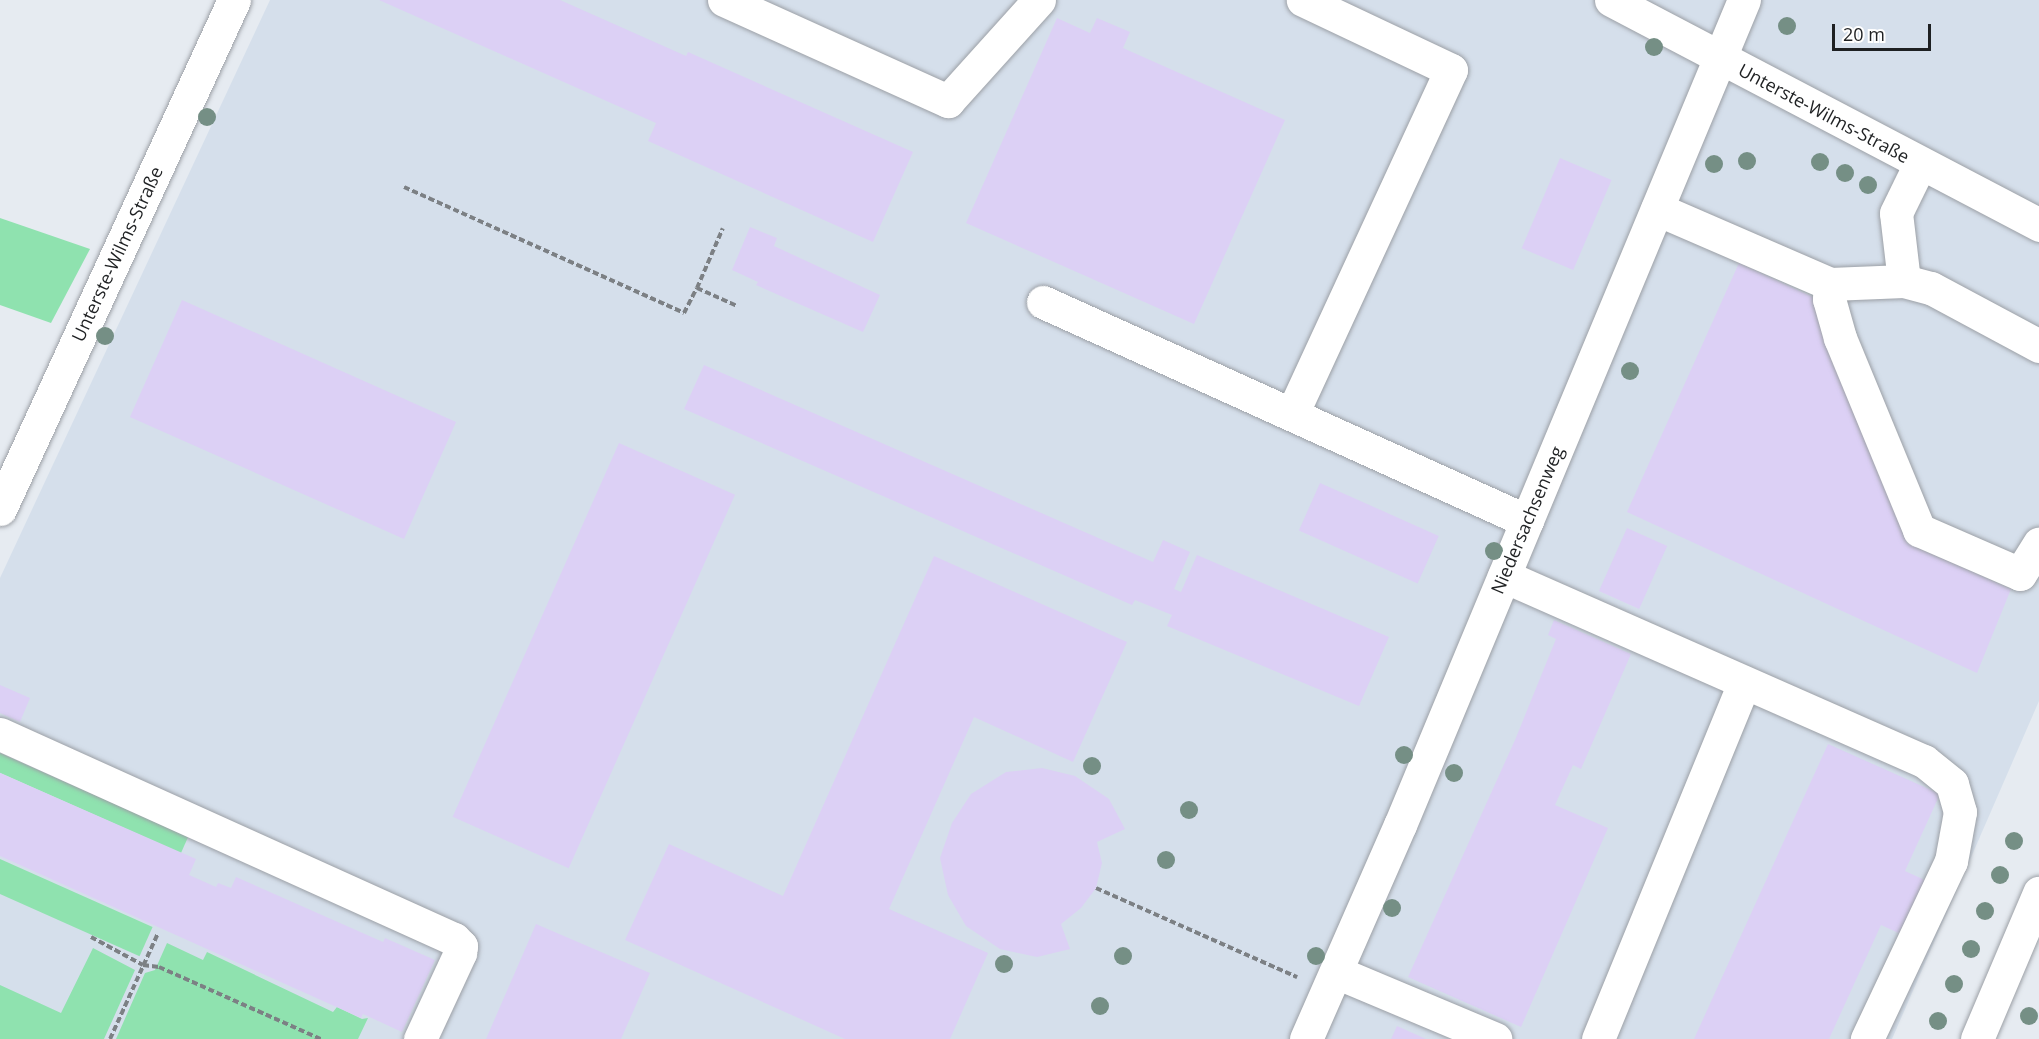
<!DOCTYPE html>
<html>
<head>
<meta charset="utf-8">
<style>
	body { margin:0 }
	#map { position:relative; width:2039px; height:1039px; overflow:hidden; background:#e6ebf1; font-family:"Open Sans",sans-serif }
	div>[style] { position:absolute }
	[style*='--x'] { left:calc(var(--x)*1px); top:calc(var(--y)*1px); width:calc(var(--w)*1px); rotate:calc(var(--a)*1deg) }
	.built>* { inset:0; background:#d5dfeb }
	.green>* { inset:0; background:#8fe2af; transform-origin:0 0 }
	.building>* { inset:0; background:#dcd0f5; transform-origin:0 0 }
	.path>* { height:4px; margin-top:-2px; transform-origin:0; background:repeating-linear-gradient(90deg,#7c8084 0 6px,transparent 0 9px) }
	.roads { filter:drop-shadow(0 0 2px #9ca0a6) drop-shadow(0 0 2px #9ca0a6) }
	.minor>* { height:33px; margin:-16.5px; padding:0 16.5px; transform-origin:16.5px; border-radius:16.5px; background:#fff }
	.major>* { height:33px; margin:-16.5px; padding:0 16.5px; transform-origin:16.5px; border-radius:16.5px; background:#fff }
	.trees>* { width:18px; height:18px; margin:-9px; border-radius:50%; background:#758f85 }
	span { translate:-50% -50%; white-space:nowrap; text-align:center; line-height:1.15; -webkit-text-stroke:6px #fff; paint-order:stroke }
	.street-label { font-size:18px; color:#1e2022 }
	.scale { position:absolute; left:1832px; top:24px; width:99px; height:27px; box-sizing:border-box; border:3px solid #1e2022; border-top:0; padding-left:8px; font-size:18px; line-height:21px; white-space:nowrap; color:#1e2022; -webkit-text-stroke:4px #fff; paint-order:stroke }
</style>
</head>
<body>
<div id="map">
	<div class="built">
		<i style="clip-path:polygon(270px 0,2039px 0,2039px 701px,1892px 1039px,0 1039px,0 578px)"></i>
	</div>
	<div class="green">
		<i style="clip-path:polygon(0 218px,90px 249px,51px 323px,0 305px)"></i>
		<i style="left:0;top:753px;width:206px;height:18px;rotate:24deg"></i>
		<i style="left:0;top:859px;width:167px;height:32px;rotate:24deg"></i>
		<i style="clip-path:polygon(167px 943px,203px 960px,207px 952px,333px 1012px,337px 1007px,362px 1019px,368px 1018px,358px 1039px,116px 1039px,145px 973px,155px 970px)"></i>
		<i style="clip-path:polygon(93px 948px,135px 970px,104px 1039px,0 1039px,0 985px,61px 1013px)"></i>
	</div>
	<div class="building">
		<i style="clip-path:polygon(379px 0,560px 0,686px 56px,688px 52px,913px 152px,873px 242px,648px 141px,656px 123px)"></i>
		<i style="clip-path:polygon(1057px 18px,1090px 33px,1097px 18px,1130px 32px,1123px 48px,1285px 120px,1194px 324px,966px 223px)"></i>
		<i style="left:1560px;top:158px;width:56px;height:98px;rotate:23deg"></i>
		<i style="clip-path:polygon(750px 227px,777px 238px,774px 246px,880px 295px,863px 332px,756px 285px,758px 282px,732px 270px)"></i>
		<i style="clip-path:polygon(1739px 263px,1815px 298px,1907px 543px,2011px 589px,1977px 673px,1627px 512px)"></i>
		<i style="left:182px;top:300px;width:300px;height:128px;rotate:24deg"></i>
		<i style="clip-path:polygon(704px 365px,1153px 562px,1163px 540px,1190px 552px,1174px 589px,1181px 592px,1197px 555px,1389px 637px,1359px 706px,1167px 626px,1172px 615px,1135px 600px,1132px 605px,684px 409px)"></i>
		<i style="left:619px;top:443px;width:127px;height:409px;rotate:24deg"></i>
		<i style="left:1320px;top:483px;width:130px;height:52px;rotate:24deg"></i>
		<i style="left:1627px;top:528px;width:44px;height:69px;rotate:24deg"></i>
		<i style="clip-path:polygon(934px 556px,1127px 642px,1073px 762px,974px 717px,889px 909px,988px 953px,950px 1039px,845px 1039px,625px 940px,669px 844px,783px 896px)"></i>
		<i style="clip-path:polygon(1554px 620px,1631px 654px,1581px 769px,1573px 765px,1555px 805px,1608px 828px,1521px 1027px,1408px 977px,1515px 740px,1556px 639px,1548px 635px)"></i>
		<i style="clip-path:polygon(0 685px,30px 698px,20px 722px,0 713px)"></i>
		<i style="clip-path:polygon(1828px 744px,1940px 794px,1905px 871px,1927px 881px,1903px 935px,1881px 925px,1829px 1039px,1694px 1039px)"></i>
		<i style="clip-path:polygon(1042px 768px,1075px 776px,1109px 799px,1125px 829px,1097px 842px,1102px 863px,1096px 888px,1081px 908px,1061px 924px,1070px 949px,1037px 957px,1000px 949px,966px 926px,948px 895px,940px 858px,952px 823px,971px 794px,1006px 772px)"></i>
		<i style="clip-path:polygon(0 773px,196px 859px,189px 875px,216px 887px,218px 883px,231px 888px,236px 877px,383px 942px,385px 938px,435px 960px,402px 1032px,363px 1014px,361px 1018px,0 856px)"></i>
		<i style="clip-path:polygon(536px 924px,650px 973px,621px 1039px,486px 1039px)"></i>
		<i style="clip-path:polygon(1397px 1026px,1426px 1039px,1391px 1039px)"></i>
	</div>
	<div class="path">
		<i style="--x:404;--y:187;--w:307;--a:24.2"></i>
		<i style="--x:684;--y:313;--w:28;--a:-63"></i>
		<i style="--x:697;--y:288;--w:44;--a:24.2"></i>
		<i style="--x:697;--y:288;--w:65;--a:-66.6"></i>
		<i style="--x:1096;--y:888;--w:220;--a:23.9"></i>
		<i style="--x:91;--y:937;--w:59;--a:28.3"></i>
		<i style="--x:143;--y:965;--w:16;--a:7"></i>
		<i style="--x:159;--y:967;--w:177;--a:24"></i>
		<i style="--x:110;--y:1039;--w:116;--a:-65.6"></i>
	</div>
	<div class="roads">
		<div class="minor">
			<i style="--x:724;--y:0;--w:246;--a:24.3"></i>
			<i style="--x:948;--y:101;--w:136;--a:-48"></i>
			<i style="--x:1611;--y:0;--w:484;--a:27.7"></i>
			<i style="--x:1657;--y:209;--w:189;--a:23.4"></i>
			<i style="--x:1830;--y:284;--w:74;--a:-2.3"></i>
			<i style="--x:1904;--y:281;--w:28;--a:15"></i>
			<i style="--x:1931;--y:288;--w:123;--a:28.2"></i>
			<i style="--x:1904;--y:281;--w:68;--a:-96.7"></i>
			<i style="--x:1896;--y:213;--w:55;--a:-63.9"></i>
			<i style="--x:1830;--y:284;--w:15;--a:94"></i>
			<i style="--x:1829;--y:299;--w:41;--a:74.2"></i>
			<i style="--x:1840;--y:338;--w:208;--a:67.6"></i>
			<i style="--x:1919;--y:530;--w:110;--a:23.5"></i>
			<i style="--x:2020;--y:574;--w:36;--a:-58"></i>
			<i style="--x:1043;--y:302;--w:531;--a:24.35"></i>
			<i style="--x:1292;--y:414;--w:379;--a:-65.2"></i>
			<i style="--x:1451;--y:70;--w:164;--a:-154.7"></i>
			<i style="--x:0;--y:509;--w:560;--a:-65.31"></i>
			<i style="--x:1504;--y:576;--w:459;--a:23.8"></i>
			<i style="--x:1924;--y:761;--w:36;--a:39"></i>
			<i style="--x:1952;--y:784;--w:29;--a:74"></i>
			<i style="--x:1960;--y:812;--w:50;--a:100.4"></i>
			<i style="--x:1951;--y:861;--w:197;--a:115.3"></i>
			<i style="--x:0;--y:734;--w:498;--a:24.3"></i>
			<i style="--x:454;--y:939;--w:10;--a:45"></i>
			<i style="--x:461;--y:946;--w:7;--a:98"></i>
			<i style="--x:460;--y:953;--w:95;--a:114.9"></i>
			<i style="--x:1336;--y:972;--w:173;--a:22.8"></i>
			<i style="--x:1306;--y:1039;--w:234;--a:-66.3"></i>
			<i style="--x:1400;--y:825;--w:894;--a:-67.37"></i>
			<i style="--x:1598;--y:1039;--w:385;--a:-67.7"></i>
		</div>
		<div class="major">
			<i style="--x:1977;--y:1039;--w:159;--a:-67"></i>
		</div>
	</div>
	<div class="trees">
		<i style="left:1787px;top:26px"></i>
		<i style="left:1654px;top:47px"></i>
		<i style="left:207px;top:117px"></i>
		<i style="left:1747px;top:161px"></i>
		<i style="left:1820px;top:162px"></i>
		<i style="left:1714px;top:164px"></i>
		<i style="left:1845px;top:173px"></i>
		<i style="left:1868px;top:185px"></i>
		<i style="left:105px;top:336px"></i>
		<i style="left:1630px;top:371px"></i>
		<i style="left:1494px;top:551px"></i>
		<i style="left:1404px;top:755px"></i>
		<i style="left:1092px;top:766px"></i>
		<i style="left:1454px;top:773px"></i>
		<i style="left:1189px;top:810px"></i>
		<i style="left:2014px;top:841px"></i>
		<i style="left:1166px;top:860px"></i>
		<i style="left:2000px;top:875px"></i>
		<i style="left:1392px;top:908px"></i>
		<i style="left:1985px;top:911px"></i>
		<i style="left:1971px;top:949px"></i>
		<i style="left:1123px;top:956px"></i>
		<i style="left:1316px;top:956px"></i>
		<i style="left:1004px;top:964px"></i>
		<i style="left:1954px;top:984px"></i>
		<i style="left:1100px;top:1006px"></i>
		<i style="left:2029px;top:1016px"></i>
		<i style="left:1938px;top:1021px"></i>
	</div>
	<div class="street-label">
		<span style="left:1824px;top:113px;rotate:28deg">Unterste-Wilms-Straße</span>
		<span style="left:117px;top:254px;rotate:-65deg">Unterste-Wilms-Straße</span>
		<span style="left:1527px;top:520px;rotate:-67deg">Niedersachsenweg</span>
	</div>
	<div class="scale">20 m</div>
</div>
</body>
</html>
